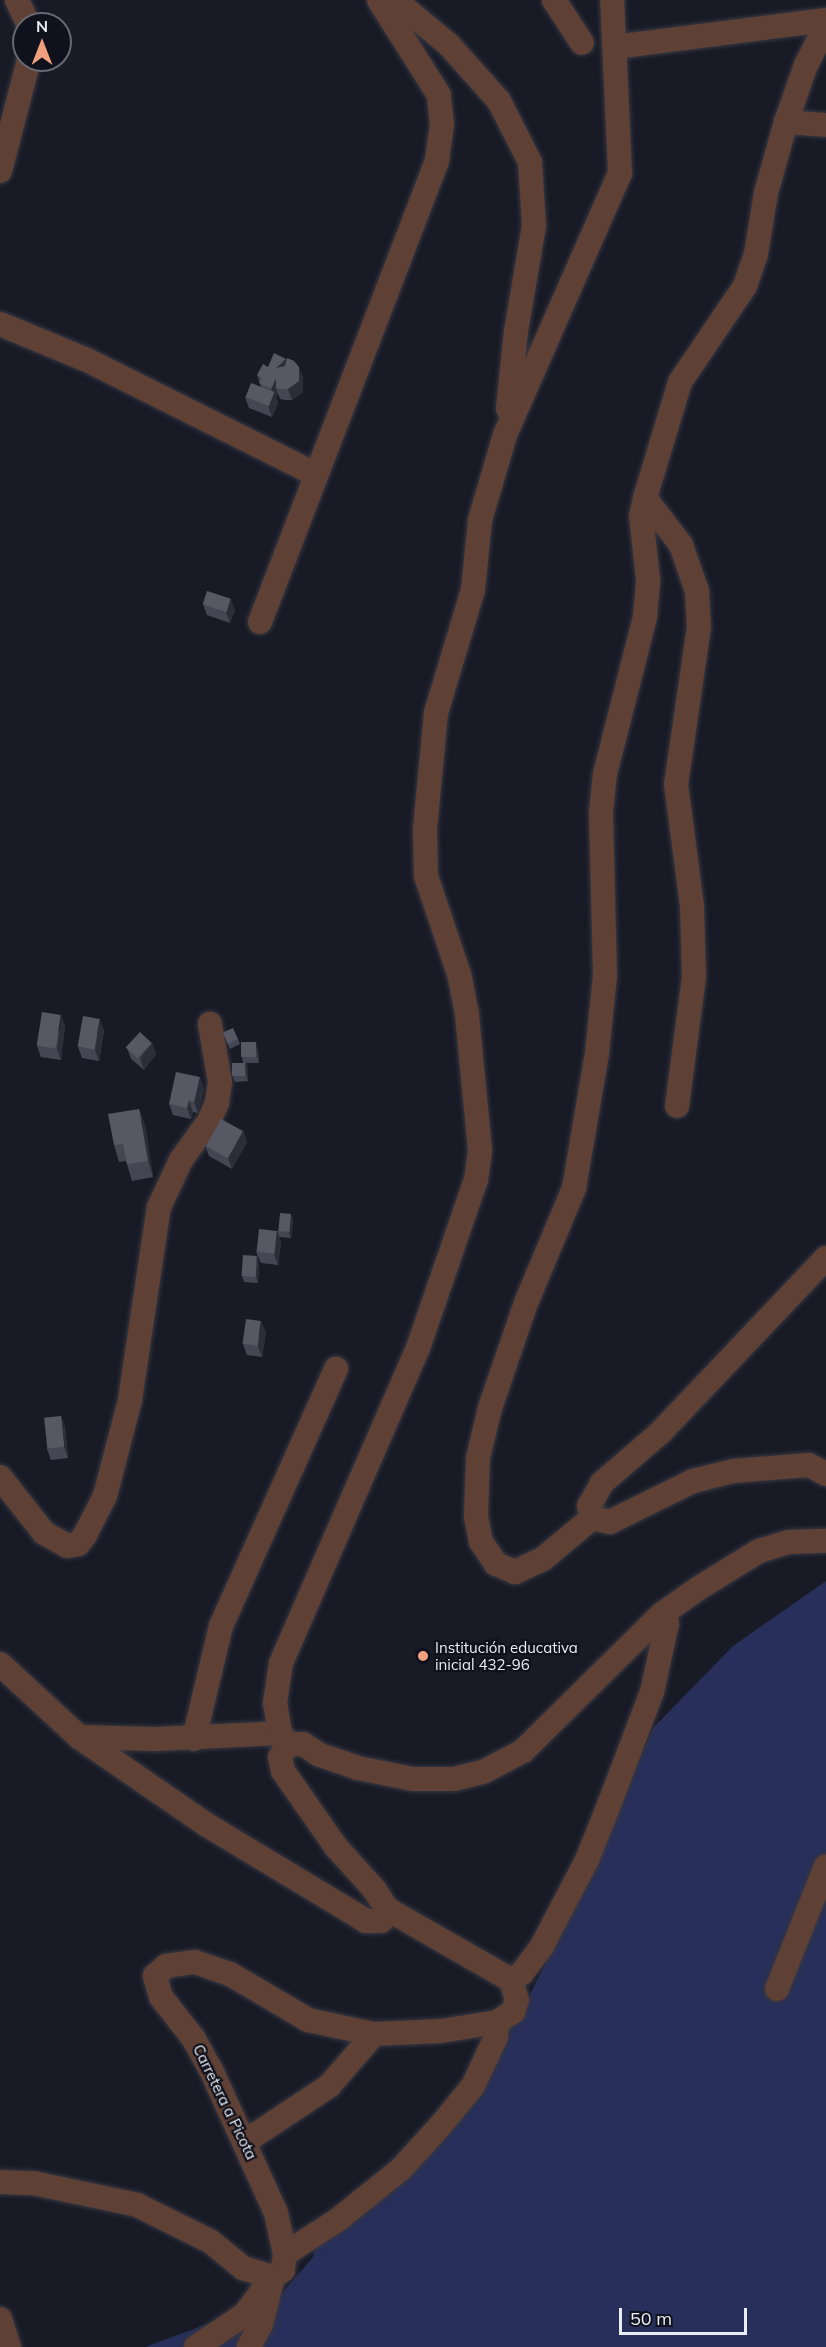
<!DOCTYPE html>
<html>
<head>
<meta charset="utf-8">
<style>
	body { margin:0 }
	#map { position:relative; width:826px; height:2347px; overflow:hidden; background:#181a25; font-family:Mulish,sans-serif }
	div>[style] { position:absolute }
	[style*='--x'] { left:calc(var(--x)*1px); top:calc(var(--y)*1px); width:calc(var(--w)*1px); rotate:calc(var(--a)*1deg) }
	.green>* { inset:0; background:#282f5a }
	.roads { filter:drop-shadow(0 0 2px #353742) drop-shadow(0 0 2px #353742) }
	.minor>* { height:24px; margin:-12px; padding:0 12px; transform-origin:12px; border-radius:12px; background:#5f4034 }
	.wall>* { inset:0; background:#444753 }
	.shaded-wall>* { inset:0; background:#2b2e39 }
	.building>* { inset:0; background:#565964; transform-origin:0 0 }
	.dots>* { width:16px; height:16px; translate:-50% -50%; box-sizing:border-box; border:3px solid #0f111c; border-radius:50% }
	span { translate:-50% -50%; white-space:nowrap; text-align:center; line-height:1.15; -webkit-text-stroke:4.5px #0f111c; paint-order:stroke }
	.poi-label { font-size:15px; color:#eaecf4 }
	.left { translate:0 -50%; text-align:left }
	.street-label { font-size:15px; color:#eaecf4 }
	.north { position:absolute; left:12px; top:12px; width:60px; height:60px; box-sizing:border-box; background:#0f111c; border:2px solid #676972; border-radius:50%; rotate:0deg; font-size:16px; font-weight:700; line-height:24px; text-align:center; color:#eaecf4 }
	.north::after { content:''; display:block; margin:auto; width:21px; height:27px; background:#f2a17e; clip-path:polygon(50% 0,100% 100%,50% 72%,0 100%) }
	.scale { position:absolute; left:619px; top:2308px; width:128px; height:27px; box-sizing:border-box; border:3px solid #eaecf4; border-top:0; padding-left:8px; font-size:18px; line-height:21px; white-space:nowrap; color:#eaecf4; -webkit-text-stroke:4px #0f111c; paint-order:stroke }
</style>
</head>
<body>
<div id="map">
	<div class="green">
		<i style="clip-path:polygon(826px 1581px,826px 2347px,145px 2347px,232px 2315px,270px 2307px,313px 2257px,318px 2231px,394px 2167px,521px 2012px,592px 1871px,653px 1728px,733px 1646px)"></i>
	</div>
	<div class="roads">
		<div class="minor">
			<i style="--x:17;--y:0;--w:26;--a:65"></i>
			<i style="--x:395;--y:0;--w:70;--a:39.8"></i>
			<i style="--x:449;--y:45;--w:75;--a:48.2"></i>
			<i style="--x:499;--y:101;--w:68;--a:63.1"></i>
			<i style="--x:530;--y:162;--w:64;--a:86.4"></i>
			<i style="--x:534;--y:226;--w:107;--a:99.7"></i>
			<i style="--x:516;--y:331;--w:78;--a:95.9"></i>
			<i style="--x:554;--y:0;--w:51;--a:56.9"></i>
			<i style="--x:615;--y:47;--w:213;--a:-7.3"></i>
			<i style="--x:786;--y:122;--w:40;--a:4.3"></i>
			<i style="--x:0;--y:171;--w:115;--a:-75.4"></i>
			<i style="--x:0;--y:324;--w:94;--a:22.5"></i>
			<i style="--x:87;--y:360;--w:255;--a:26.6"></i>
			<i style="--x:645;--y:498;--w:59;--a:52.5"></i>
			<i style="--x:681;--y:545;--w:49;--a:70.8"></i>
			<i style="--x:697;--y:591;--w:36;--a:87"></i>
			<i style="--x:699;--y:627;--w:159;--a:98.3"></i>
			<i style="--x:676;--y:784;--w:123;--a:82.5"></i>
			<i style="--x:692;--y:906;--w:71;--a:88.4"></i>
			<i style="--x:694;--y:977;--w:130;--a:97.5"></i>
			<i style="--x:260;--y:622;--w:495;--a:-69"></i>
			<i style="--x:437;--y:160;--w:35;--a:-82"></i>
			<i style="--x:442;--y:125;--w:30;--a:-96"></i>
			<i style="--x:439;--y:95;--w:112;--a:-122.3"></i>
			<i style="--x:826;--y:1258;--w:240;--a:133.5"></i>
			<i style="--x:661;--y:1432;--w:78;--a:139.2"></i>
			<i style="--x:602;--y:1483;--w:26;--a:119"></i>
			<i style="--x:589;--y:1506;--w:12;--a:76"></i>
			<i style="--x:592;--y:1518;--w:18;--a:13"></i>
			<i style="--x:610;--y:1522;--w:93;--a:-26.3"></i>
			<i style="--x:693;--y:1481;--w:41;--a:-14"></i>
			<i style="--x:733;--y:1471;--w:76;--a:-4.5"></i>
			<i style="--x:809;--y:1465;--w:19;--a:28"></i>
			<i style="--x:0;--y:1477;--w:71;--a:51.8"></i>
			<i style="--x:44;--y:1533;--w:26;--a:29"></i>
			<i style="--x:67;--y:1546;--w:11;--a:-10"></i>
			<i style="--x:78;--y:1544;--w:11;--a:-52"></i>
			<i style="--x:85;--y:1535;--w:44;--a:-62.9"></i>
			<i style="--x:105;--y:1496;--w:99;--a:-75.4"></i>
			<i style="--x:130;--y:1400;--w:195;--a:-81.5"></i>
			<i style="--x:159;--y:1207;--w:52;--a:-64.9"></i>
			<i style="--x:181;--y:1160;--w:48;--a:-54.3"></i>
			<i style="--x:209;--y:1121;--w:20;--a:-66"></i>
			<i style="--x:217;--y:1103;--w:21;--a:-82"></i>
			<i style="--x:220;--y:1082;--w:59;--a:-99.8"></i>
			<i style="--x:592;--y:1518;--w:64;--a:140.1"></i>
			<i style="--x:543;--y:1559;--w:31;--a:155"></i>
			<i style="--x:515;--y:1572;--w:21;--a:-157"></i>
			<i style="--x:496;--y:1564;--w:27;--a:-124"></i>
			<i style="--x:481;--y:1542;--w:26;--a:-101"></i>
			<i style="--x:476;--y:1516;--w:58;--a:-88"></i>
			<i style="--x:478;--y:1458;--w:51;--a:-76.5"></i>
			<i style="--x:490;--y:1408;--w:111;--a:-71.1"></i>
			<i style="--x:526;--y:1303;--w:125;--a:-67.3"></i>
			<i style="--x:574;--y:1188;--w:137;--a:-80.3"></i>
			<i style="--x:597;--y:1053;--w:77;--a:-84.1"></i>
			<i style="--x:605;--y:976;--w:164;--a:-91.4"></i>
			<i style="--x:601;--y:812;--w:38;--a:-84"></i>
			<i style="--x:605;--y:774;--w:162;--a:-75.7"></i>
			<i style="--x:645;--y:617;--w:38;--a:-85"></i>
			<i style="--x:648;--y:579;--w:63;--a:-96.3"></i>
			<i style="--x:641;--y:516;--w:18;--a:-77"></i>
			<i style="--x:645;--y:498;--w:121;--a:-73.2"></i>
			<i style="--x:680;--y:382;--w:116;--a:-55.9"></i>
			<i style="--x:745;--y:286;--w:34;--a:-71"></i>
			<i style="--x:756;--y:254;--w:62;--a:-80.7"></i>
			<i style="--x:766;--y:193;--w:74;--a:-74.3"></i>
			<i style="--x:786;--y:122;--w:60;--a:-70.7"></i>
			<i style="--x:806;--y:65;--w:44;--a:-62.9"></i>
			<i style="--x:0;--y:1664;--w:108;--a:42.7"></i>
			<i style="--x:79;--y:1737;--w:155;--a:34.5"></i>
			<i style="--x:207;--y:1825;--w:170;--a:31.1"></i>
			<i style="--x:353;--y:1913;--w:15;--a:32"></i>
			<i style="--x:366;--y:1921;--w:15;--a:0"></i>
			<i style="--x:381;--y:1921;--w:13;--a:-63"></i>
			<i style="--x:387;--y:1909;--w:24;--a:-123"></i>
			<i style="--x:374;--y:1889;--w:57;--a:-132.1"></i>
			<i style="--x:336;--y:1847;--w:93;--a:-124.9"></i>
			<i style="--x:283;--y:1771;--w:14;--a:-102"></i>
			<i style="--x:280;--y:1757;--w:15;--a:-58"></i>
			<i style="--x:288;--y:1744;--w:15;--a:0"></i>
			<i style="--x:303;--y:1744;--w:20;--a:33"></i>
			<i style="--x:320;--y:1755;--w:40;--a:18.9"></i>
			<i style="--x:358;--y:1768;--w:56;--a:11.3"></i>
			<i style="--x:413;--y:1779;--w:41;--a:0"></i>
			<i style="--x:454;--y:1779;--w:30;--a:-14"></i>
			<i style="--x:483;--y:1772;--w:45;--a:-27.7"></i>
			<i style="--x:523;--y:1751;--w:195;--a:-44.6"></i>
			<i style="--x:662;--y:1614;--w:45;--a:-35.1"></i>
			<i style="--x:699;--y:1588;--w:70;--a:-31.7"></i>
			<i style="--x:759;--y:1551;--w:30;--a:-17"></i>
			<i style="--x:788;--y:1542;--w:38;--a:-2"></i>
			<i style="--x:79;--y:1737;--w:76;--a:1.5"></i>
			<i style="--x:155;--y:1739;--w:125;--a:-2.7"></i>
			<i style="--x:194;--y:1739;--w:116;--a:-76.6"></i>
			<i style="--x:221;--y:1626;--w:282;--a:-65.9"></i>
			<i style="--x:288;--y:1744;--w:14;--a:-126"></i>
			<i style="--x:280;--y:1733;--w:30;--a:-99"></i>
			<i style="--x:275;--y:1703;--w:40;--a:-81.5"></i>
			<i style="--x:281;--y:1663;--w:344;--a:-66.5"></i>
			<i style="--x:418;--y:1348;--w:178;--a:-71"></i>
			<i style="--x:476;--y:1180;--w:30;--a:-82"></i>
			<i style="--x:480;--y:1150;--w:137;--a:-95.5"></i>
			<i style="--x:467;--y:1014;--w:38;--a:-101"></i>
			<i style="--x:460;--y:977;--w:107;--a:-108.6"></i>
			<i style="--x:426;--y:876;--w:47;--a:-91.2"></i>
			<i style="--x:425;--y:829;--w:117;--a:-84.6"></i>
			<i style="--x:436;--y:713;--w:128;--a:-73.3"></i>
			<i style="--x:473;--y:590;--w:70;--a:-84.3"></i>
			<i style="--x:480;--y:520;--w:89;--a:-73.6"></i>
			<i style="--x:505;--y:435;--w:286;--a:-66.3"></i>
			<i style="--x:620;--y:173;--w:173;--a:-92.6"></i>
			<i style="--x:511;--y:1980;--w:13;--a:-32"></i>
			<i style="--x:522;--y:1973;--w:34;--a:-53"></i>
			<i style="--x:542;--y:1946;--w:97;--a:-62.4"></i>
			<i style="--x:587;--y:1860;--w:59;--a:-68.2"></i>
			<i style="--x:609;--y:1805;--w:121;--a:-69.2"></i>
			<i style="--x:652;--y:1692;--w:70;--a:-77.6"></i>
			<i style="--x:667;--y:1624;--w:11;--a:-117"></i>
			<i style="--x:777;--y:1989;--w:132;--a:-68.3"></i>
			<i style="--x:246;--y:2141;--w:100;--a:-33.5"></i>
			<i style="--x:329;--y:2086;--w:69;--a:-49.1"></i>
			<i style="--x:0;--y:2182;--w:33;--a:2"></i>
			<i style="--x:33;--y:2183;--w:106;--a:11.9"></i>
			<i style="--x:137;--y:2205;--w:81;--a:26.3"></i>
			<i style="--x:210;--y:2241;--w:43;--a:39.3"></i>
			<i style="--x:243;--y:2268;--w:31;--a:17"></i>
			<i style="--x:273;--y:2277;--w:12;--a:-35"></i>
			<i style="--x:283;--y:2270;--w:16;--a:-83"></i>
			<i style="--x:285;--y:2254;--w:42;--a:-102.4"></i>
			<i style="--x:276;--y:2213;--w:157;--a:-114.4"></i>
			<i style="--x:211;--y:2070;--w:35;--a:-119"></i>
			<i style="--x:194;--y:2039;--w:53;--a:-128.2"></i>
			<i style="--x:161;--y:1997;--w:22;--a:-106"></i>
			<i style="--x:155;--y:1976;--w:15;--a:-42"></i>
			<i style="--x:166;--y:1966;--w:29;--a:-8"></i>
			<i style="--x:195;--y:1962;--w:37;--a:19"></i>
			<i style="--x:230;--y:1974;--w:91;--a:30.5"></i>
			<i style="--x:308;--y:2020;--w:67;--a:12"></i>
			<i style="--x:374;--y:2034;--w:67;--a:-2.6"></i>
			<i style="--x:441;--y:2031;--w:57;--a:-9.1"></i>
			<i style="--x:497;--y:2022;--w:19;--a:-32"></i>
			<i style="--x:513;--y:2012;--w:13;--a:-72"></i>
			<i style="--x:517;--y:2000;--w:21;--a:-107"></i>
			<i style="--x:511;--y:1980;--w:143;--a:-150.2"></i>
			<i style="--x:285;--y:2254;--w:64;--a:-32.9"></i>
			<i style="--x:339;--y:2219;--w:80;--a:-38.9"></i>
			<i style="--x:401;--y:2169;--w:59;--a:-47.7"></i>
			<i style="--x:441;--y:2125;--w:50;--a:-50.6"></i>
			<i style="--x:473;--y:2086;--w:54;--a:-64.9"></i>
			<i style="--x:496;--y:2037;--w:15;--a:-86"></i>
			<i style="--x:0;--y:2319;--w:29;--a:72"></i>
			<i style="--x:196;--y:2347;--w:58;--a:-33.7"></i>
			<i style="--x:244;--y:2315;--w:48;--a:-52.7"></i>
			<i style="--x:273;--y:2277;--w:49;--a:104.3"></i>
			<i style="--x:261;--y:2324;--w:26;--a:118"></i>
		</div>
	</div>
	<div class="wall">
		<i style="clip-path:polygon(286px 361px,299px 367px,303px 378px,303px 392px,292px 400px,285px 400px,280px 399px,278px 394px,276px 397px,278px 403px,272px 417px,249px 408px,245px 397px,261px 387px,257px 375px,268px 367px)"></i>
		<i style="clip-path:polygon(203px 604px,235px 610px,230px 623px,207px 615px)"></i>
		<i style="clip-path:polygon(65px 1026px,61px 1060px,41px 1057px,37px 1046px)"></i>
		<i style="clip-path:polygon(104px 1030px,99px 1061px,82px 1058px,78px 1047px)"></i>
		<i style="clip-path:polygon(223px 1033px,238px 1039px,240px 1044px,230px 1049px)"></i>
		<i style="clip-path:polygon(152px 1043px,156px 1054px,144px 1070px,131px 1059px,127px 1048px)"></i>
		<i style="clip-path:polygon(258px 1048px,259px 1063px,246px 1063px,248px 1068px,248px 1081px,235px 1082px,233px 1076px,243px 1063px,242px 1057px)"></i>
		<i style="clip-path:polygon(204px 1088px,198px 1113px,193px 1112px,191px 1119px,173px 1115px,169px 1104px)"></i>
		<i style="clip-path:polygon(139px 1109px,145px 1125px,153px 1177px,132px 1181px,126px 1161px,119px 1162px,114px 1145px)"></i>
		<i style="clip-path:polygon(243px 1131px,247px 1142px,232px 1169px,209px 1156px,205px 1145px)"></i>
		<i style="clip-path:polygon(293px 1219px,291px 1238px,279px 1237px,277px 1231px)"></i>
		<i style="clip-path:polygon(281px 1242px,278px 1265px,261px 1263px,256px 1252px)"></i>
		<i style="clip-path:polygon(259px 1261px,258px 1283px,244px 1282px,242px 1276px)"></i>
		<i style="clip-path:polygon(266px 1332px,262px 1357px,247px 1355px,243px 1344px)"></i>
		<i style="clip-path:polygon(61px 1416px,65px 1427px,68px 1458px,51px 1460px,47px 1449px)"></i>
	</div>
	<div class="shaded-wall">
		<i style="clip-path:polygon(286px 359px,290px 370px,276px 368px)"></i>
		<i style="clip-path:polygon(299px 367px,303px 378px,303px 392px,292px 400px,288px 389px)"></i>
		<i style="clip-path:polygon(276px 378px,276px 388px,278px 394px,276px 397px,278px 403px,272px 417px,268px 406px,273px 395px,271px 389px)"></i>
		<i style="clip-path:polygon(231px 599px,235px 610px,230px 623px,226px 612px)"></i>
		<i style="clip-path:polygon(61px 1015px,65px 1026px,61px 1060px,57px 1049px)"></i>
		<i style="clip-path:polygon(100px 1019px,104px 1030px,99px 1061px,95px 1050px)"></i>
		<i style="clip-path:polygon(256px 1042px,258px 1048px,259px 1063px,257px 1057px)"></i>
		<i style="clip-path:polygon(152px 1043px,156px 1054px,144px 1070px,140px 1058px)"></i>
		<i style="clip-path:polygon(245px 1063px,248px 1068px,248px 1081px,246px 1075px)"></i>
		<i style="clip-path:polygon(200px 1077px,204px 1088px,198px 1113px,194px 1102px)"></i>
		<i style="clip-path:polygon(189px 1100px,193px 1112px,191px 1119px,187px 1108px)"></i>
		<i style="clip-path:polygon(139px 1109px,145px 1125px,153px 1177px,148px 1161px)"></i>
		<i style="clip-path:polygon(243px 1131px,247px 1142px,232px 1169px,228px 1158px)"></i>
		<i style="clip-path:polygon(291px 1214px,293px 1219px,291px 1238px,289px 1233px)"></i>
		<i style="clip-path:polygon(277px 1231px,281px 1242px,278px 1265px,274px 1254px)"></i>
		<i style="clip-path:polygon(257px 1256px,259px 1261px,258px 1283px,256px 1277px)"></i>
		<i style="clip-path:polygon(261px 1321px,266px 1332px,262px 1357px,258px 1346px)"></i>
		<i style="clip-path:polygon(61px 1416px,65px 1427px,68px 1458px,64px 1447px)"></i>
	</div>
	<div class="building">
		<i style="clip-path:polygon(274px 353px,286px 359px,276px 368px,285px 366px,287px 358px,294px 361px,299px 367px,299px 381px,288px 389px,281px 389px,276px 388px,276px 378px,271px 389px,259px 383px,262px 378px,257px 375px,263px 364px,268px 367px)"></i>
		<i style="left:251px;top:383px;width:25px;height:15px;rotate:21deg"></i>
		<i style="left:207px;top:591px;width:25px;height:14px;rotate:18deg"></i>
		<i style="left:42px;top:1012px;width:19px;height:34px;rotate:9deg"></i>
		<i style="left:83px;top:1016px;width:17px;height:31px;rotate:10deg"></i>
		<i style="left:233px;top:1028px;width:12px;height:11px;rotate:66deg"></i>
		<i style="left:140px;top:1032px;width:16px;height:21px;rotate:43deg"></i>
		<i style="left:241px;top:1042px;width:15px;height:15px"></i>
		<i style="left:232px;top:1063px;width:13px;height:13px"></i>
		<i style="clip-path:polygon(176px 1072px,200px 1077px,194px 1102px,189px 1100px,187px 1108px,169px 1104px)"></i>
		<i style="clip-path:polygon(139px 1109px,148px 1161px,127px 1164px,123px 1144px,114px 1145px,108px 1114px)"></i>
		<i style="left:221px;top:1119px;width:25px;height:31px;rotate:29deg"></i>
		<i style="left:280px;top:1213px;width:11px;height:18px;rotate:5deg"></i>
		<i style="left:259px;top:1229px;width:18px;height:23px;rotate:6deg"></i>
		<i style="left:243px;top:1255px;width:14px;height:21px;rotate:4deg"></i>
		<i style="left:246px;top:1319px;width:15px;height:25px;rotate:8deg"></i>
		<i style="left:61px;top:1416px;width:31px;height:17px;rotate:84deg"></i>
	</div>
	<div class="dots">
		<i style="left:423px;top:1656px;background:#f2a17e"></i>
	</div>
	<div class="poi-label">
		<span class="left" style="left:435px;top:1656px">Institución educativa<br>inicial 432-96</span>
	</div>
	<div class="street-label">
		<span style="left:225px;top:2102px;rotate:64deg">Carretera a Picota</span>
	</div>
	<div class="north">N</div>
	<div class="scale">50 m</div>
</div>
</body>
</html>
